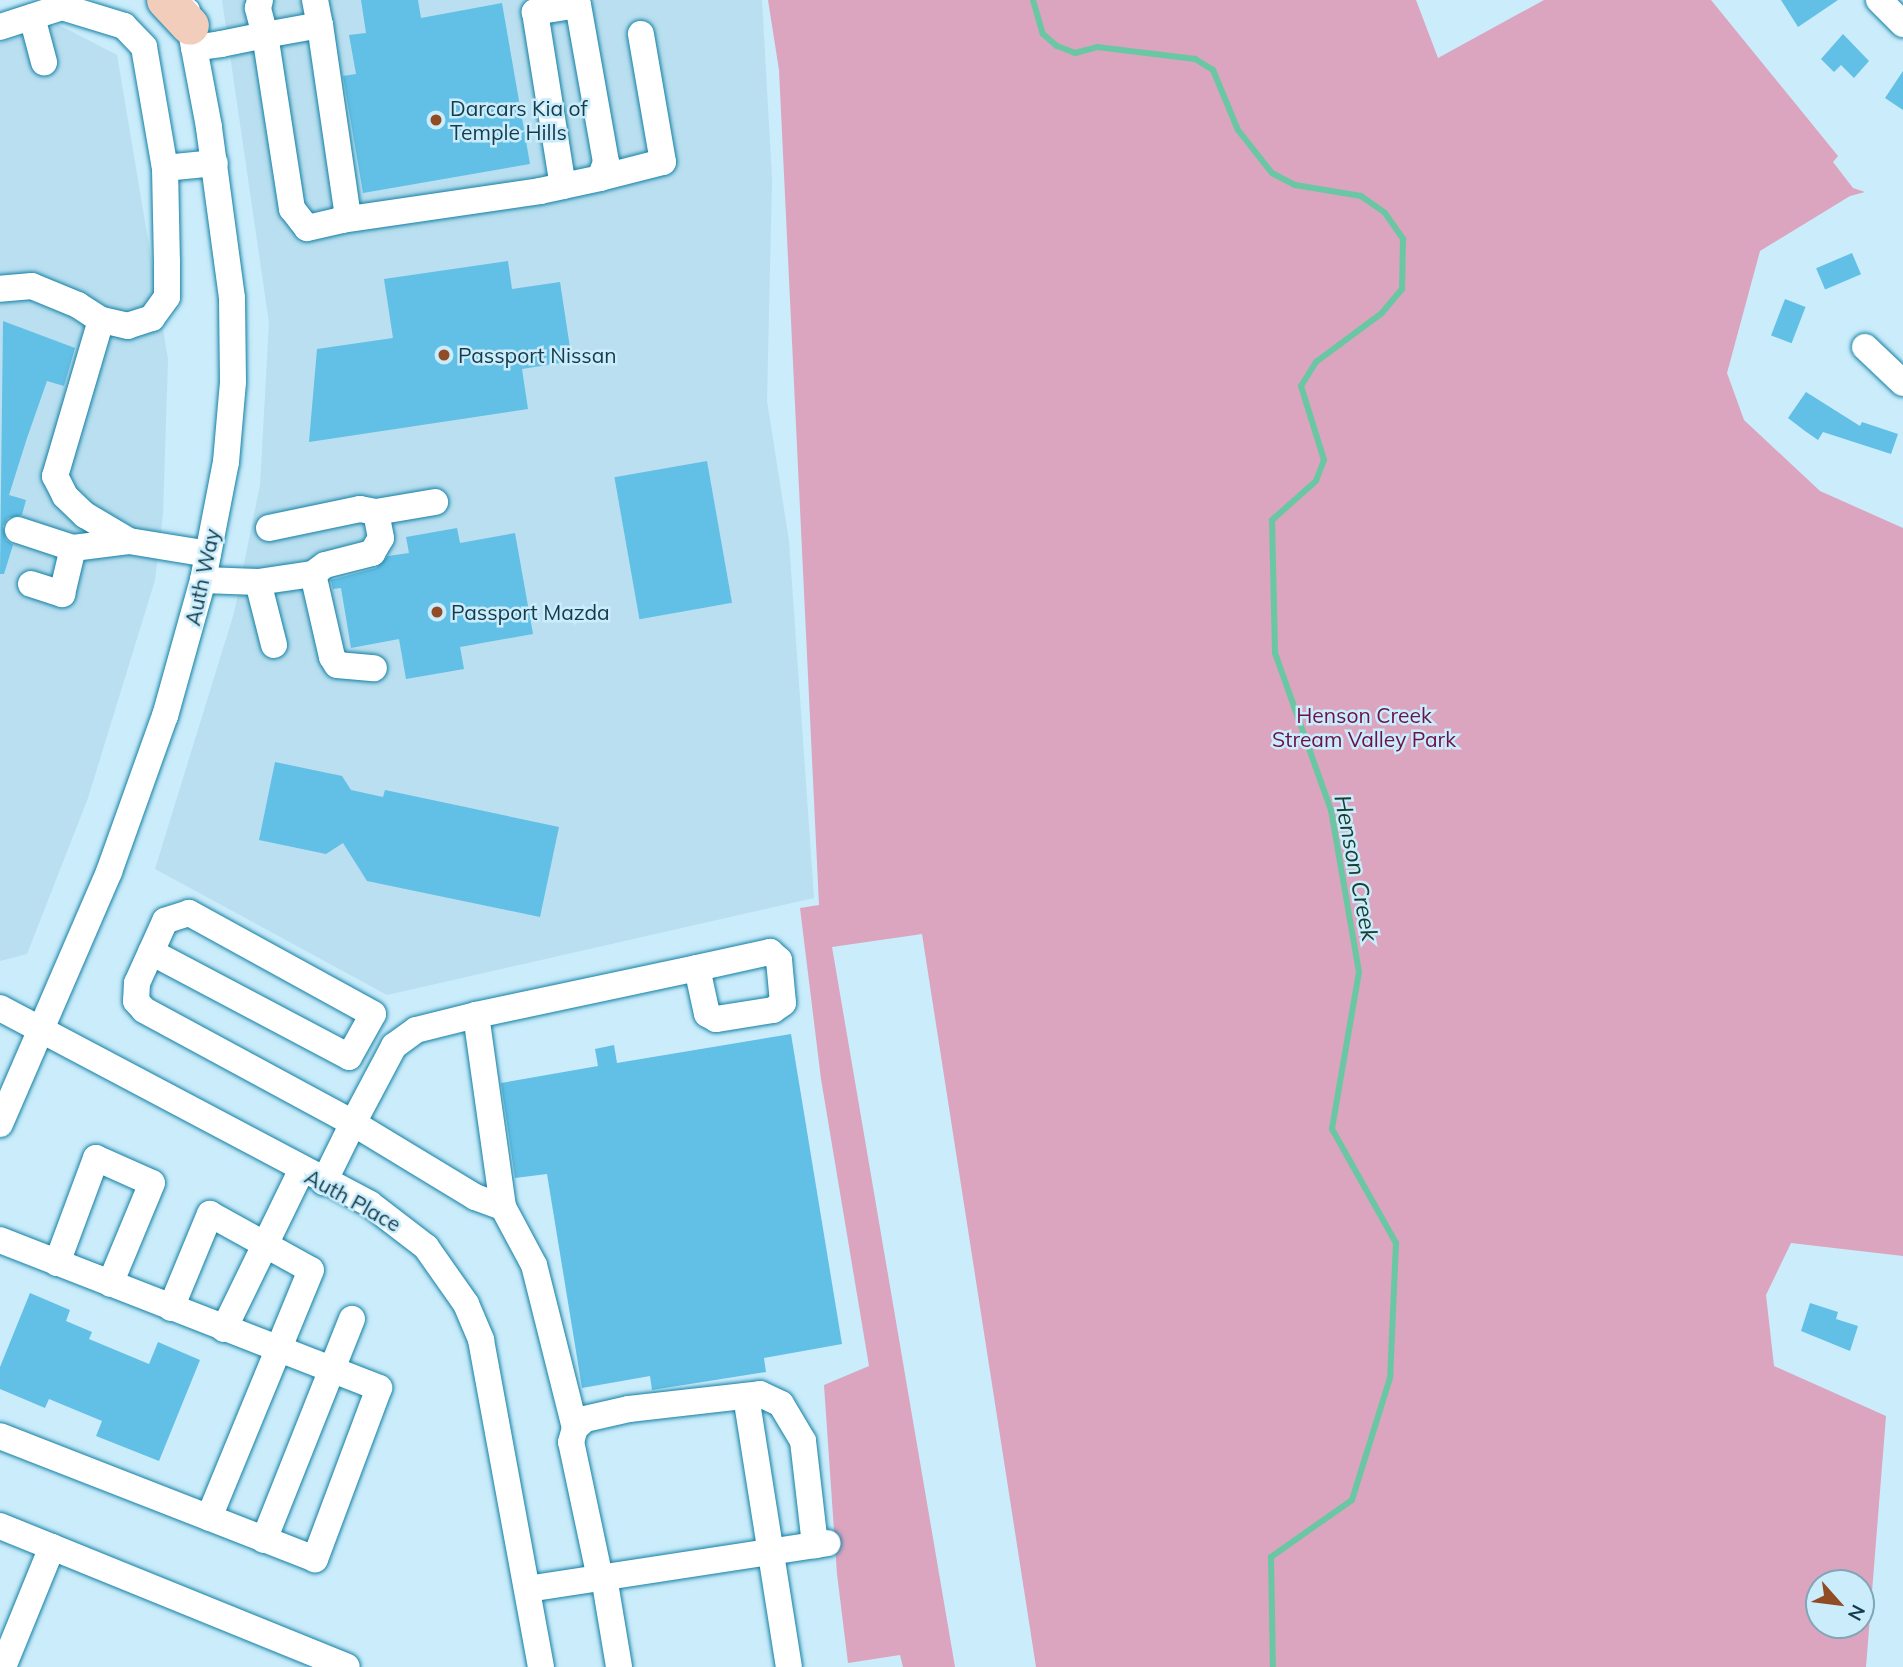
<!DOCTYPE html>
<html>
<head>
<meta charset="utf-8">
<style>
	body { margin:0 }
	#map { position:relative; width:1903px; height:1667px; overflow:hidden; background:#caecfb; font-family:Mulish,sans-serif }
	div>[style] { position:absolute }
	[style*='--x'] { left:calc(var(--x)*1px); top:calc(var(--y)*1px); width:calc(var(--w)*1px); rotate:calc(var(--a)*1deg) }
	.built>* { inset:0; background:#b9dff0 }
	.green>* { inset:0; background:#dba4bf }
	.stream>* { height:6px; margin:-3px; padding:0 3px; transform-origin:3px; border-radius:3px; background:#6ac7a4 }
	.building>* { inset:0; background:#62bfe5; transform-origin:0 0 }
	.roads { filter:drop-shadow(0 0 2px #1480a4) drop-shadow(0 0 2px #1480a4) }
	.minor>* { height:26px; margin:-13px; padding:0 13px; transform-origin:13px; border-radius:13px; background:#fff }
	.highway>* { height:38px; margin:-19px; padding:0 19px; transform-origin:19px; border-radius:19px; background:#f3cdbb }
	.dots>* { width:19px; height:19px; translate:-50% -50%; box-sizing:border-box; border:4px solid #caecfb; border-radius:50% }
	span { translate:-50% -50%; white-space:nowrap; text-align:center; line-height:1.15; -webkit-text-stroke:5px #caecfb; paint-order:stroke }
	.poi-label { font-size:21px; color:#143c4c }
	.left { translate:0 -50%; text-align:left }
	.street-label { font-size:21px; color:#143c4c }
	.park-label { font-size:21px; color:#6a124a }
	.water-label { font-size:23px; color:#164031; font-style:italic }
	.north { position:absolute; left:1805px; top:1569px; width:70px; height:70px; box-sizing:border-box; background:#caecfb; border:2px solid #81a6b5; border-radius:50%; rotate:118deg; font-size:19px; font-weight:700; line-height:28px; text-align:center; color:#143c4c }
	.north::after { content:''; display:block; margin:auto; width:24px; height:32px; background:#924c25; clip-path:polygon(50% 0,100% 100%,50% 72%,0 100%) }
</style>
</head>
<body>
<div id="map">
	<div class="built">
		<i style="clip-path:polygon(222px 0,762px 0,772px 178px,767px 401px,789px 541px,814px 898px,387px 995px,155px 869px,234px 613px,260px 485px,269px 323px)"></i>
		<i style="clip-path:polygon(59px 25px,117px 55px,168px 359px,163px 514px,155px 580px,88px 798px,27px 954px,0 961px,0 43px)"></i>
	</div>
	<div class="green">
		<i style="clip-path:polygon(evenodd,768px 0,1416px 0,1438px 58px,1544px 0,1711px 0,1838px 156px,1833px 162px,1853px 188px,1865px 192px,1850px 196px,1760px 251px,1727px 373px,1744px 420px,1820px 491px,1903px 528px,1903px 1256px,1791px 1243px,1766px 1295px,1774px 1366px,1886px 1416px,1866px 1667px,1036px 1667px,922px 934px,832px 947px,955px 1667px,903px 1667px,900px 1655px,848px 1663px,837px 1574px,824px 1385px,869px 1366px,821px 1079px,800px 908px,819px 905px,779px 70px,768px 0,1819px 1583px,1861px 1583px,1861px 1625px,1819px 1625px,1819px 1583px)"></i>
	</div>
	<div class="stream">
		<i style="--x:1033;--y:0;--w:35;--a:74"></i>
		<i style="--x:1043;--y:34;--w:18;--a:41"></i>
		<i style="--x:1057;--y:46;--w:19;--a:21"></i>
		<i style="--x:1075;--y:53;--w:23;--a:-15"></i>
		<i style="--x:1097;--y:47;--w:99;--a:7"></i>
		<i style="--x:1195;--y:59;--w:21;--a:31"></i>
		<i style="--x:1213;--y:70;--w:65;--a:67.4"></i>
		<i style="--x:1238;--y:130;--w:55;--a:51.7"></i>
		<i style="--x:1272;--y:173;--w:26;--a:28"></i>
		<i style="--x:1295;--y:185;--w:67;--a:9.5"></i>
		<i style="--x:1361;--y:196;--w:29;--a:35"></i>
		<i style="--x:1385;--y:213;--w:32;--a:55"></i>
		<i style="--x:1403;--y:239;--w:50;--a:91.1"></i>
		<i style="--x:1402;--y:289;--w:31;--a:130"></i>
		<i style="--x:1382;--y:313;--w:82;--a:143.4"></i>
		<i style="--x:1316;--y:362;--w:28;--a:122"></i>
		<i style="--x:1301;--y:386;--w:77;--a:72.7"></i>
		<i style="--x:1324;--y:460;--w:22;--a:111"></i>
		<i style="--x:1316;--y:481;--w:59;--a:138.4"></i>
		<i style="--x:1272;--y:520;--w:133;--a:88.7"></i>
		<i style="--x:1275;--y:653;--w:167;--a:70.4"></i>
		<i style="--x:1331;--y:810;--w:164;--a:80.2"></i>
		<i style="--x:1359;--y:972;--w:159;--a:99.8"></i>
		<i style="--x:1332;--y:1129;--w:131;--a:60.7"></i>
		<i style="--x:1396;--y:1243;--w:135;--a:92.5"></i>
		<i style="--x:1390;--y:1378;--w:128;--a:107.3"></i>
		<i style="--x:1352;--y:1500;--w:99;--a:144.9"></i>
		<i style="--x:1271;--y:1557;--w:110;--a:89"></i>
	</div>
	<div class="building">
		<i style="clip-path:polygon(361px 0,418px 0,421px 18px,502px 3px,530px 164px,363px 193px,343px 76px,356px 74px,349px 35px,366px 33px)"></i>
		<i style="clip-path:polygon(1781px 0,1838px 0,1798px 27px)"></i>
		<i style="clip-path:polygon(1843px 34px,1869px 61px,1854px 78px,1841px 65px,1834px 72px,1821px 59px)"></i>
		<i style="clip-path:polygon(1903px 71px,1903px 110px,1885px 98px)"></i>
		<i style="left:1852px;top:253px;width:23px;height:39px;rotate:67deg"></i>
		<i style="clip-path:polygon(508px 261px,512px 289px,560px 282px,572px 361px,522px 369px,528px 409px,309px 442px,317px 349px,393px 338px,384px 279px)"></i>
		<i style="left:1785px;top:299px;width:22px;height:39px;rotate:21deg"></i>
		<i style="clip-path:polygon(3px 321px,75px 348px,64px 386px,47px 381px,27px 438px,9px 495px,26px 500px,22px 515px,8px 518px,3px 526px,6px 540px,13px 545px,4px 574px,0 574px)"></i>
		<i style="clip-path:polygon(1806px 392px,1860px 426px,1862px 422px,1898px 434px,1891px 454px,1823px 432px,1818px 440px,1805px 431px,1788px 418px)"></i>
		<i style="left:707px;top:461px;width:144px;height:94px;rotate:80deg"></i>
		<i style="clip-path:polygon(457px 528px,460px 543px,515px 533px,533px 634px,460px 647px,464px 669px,406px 679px,399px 639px,351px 648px,341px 588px,333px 589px,331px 580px,376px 568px,388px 556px,409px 553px,406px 537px)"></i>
		<i style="clip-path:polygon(275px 762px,342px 776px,351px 790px,383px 797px,385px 790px,559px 827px,540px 917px,367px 881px,343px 843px,326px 854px,259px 840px)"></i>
		<i style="clip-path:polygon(791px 1034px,842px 1344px,764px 1358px,766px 1372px,652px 1390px,650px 1376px,582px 1388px,547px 1174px,515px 1178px,501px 1083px,598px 1066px,595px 1049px,614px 1045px,617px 1063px)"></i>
		<i style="clip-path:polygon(30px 1293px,70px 1310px,66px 1321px,92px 1332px,89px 1339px,149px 1364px,158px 1342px,200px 1360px,159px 1461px,96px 1436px,102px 1421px,49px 1399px,45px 1408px,0 1389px,0 1367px)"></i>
		<i style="clip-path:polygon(1810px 1303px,1838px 1312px,1836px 1319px,1858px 1326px,1850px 1351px,1801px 1331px)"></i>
	</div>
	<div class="roads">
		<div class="minor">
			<i style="--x:315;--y:0;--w:25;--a:79"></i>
			<i style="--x:1879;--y:0;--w:34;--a:45"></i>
			<i style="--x:32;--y:17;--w:47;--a:75.1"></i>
			<i style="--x:0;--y:27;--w:65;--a:-17.9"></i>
			<i style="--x:62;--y:7;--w:65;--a:17"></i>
			<i style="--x:124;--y:26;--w:29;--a:46"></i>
			<i style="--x:144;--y:47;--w:123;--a:80.2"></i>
			<i style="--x:165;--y:168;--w:93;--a:88.8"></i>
			<i style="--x:167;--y:261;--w:36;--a:90"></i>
			<i style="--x:167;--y:297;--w:26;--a:126"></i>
			<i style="--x:152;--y:318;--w:25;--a:162"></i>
			<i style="--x:128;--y:326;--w:28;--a:-167"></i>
			<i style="--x:101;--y:320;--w:27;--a:-147"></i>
			<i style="--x:78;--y:305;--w:50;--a:-157.6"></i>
			<i style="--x:32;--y:286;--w:32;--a:175"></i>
			<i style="--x:194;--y:48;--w:27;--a:-8"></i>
			<i style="--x:221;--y:44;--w:45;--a:-11.6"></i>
			<i style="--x:265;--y:35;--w:56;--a:-10.3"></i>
			<i style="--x:320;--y:25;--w:188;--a:81.7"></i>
			<i style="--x:347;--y:211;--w:10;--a:119"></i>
			<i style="--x:342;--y:220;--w:36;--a:167"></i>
			<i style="--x:307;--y:228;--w:24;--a:-128"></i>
			<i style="--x:292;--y:209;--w:176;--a:-98.8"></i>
			<i style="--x:265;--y:35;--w:28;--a:-105"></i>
			<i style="--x:258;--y:8;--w:8;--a:-76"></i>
			<i style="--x:165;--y:168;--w:50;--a:-5.7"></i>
			<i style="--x:600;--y:178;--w:65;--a:-14.3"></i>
			<i style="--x:663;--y:162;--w:130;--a:-99.8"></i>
			<i style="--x:342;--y:220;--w:200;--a:-8.3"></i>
			<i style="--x:540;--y:191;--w:24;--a:-12"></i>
			<i style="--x:563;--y:186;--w:38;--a:-12"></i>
			<i style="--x:600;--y:178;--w:17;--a:-69"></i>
			<i style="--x:606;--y:162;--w:159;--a:-100.1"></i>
			<i style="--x:578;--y:5;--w:44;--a:170.8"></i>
			<i style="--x:535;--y:12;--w:176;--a:80.9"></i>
			<i style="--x:101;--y:320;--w:163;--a:106.4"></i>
			<i style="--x:55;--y:476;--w:22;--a:63"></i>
			<i style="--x:65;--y:496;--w:28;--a:44"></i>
			<i style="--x:85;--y:515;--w:51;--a:30.6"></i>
			<i style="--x:129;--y:541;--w:80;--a:9.3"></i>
			<i style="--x:1865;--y:347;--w:52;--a:43.5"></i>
			<i style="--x:269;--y:528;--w:93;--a:-11.8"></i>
			<i style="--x:360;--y:509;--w:16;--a:11"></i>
			<i style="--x:18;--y:530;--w:58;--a:18.1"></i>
			<i style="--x:73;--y:548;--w:56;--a:-7.1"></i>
			<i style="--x:313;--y:574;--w:15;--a:-37"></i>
			<i style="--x:325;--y:565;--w:49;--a:-14.3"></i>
			<i style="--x:372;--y:553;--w:17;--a:-59"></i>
			<i style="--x:381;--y:538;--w:26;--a:-101"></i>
			<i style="--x:376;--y:512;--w:60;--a:-9.6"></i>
			<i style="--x:203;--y:580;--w:55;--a:2.1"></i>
			<i style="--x:258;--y:582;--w:65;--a:75.7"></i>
			<i style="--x:258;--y:582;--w:56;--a:-8.3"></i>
			<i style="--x:313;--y:574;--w:85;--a:77.1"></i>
			<i style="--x:332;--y:657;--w:9;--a:58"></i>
			<i style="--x:337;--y:665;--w:37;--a:5"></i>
			<i style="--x:31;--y:584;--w:33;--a:18"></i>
			<i style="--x:62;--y:594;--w:47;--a:-76.6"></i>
			<i style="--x:151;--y:952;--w:224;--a:27.9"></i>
			<i style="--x:349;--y:1057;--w:49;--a:-60.8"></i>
			<i style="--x:373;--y:1014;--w:210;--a:-151.2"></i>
			<i style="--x:189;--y:913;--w:25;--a:162"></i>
			<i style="--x:165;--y:921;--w:68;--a:114.3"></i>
			<i style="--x:137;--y:983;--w:18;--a:93"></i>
			<i style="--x:136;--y:1001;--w:12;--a:48"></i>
			<i style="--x:144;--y:1010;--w:238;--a:28.4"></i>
			<i style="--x:353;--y:1123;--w:66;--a:116.2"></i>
			<i style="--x:0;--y:1008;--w:419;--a:27.9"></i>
			<i style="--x:370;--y:1204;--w:71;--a:37.5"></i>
			<i style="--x:426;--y:1247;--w:70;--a:54.9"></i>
			<i style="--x:466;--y:1304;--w:39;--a:67"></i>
			<i style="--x:481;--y:1340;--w:332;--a:79.6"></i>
			<i style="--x:476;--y:1015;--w:62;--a:166"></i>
			<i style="--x:416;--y:1030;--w:27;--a:144"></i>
			<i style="--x:394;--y:1046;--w:87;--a:118"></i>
			<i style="--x:353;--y:1123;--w:143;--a:31.2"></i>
			<i style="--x:475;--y:1197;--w:30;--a:20"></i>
			<i style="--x:0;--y:1124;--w:275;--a:-66.6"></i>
			<i style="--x:109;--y:872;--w:166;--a:-70.3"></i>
			<i style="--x:165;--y:716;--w:141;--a:-74.4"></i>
			<i style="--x:203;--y:580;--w:120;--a:-79"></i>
			<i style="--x:226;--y:462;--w:80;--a:-85"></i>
			<i style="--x:233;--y:382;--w:84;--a:-90.7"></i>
			<i style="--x:232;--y:298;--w:173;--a:-97.7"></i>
			<i style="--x:209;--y:127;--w:118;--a:-100.7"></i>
			<i style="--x:0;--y:1240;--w:407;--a:21.3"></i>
			<i style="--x:379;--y:1388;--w:183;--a:110.5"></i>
			<i style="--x:315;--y:1559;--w:338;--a:-158.7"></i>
			<i style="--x:57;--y:1263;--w:112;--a:-69.6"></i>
			<i style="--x:96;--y:1158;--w:61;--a:24.1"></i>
			<i style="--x:152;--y:1183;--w:109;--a:112.6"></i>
			<i style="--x:171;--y:1308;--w:102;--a:-67.5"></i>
			<i style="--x:210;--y:1214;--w:115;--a:29"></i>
			<i style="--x:311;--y:1270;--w:268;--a:112.4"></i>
			<i style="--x:224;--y:1329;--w:176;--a:-64"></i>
			<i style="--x:746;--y:1396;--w:274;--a:81"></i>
			<i style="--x:575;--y:1428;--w:168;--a:-104.1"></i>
			<i style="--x:534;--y:1265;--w:66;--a:-118.1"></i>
			<i style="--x:503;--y:1207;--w:194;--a:-98"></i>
			<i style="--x:476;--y:1015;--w:226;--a:-12"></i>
			<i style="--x:697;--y:968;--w:75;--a:-12.4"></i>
			<i style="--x:770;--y:952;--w:12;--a:42"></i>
			<i style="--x:779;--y:960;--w:43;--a:84.7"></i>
			<i style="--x:783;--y:1003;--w:12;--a:145"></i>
			<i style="--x:773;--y:1010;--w:58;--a:171"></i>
			<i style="--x:716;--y:1019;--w:10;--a:-151"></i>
			<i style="--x:707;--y:1014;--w:47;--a:-102.3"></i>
			<i style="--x:0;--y:1526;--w:56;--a:22"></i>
			<i style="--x:52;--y:1547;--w:130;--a:112.2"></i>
			<i style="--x:264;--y:1540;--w:238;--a:-68.3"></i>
			<i style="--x:52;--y:1547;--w:318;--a:22.1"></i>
			<i style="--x:604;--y:1577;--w:91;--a:80.5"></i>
			<i style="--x:600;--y:1578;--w:139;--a:-102"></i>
			<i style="--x:571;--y:1442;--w:15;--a:-74"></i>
			<i style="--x:575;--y:1428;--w:13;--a:-42"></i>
			<i style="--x:585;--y:1419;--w:45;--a:-12.8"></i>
			<i style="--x:629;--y:1409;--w:132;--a:-6.5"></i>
			<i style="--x:760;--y:1394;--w:23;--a:25"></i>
			<i style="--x:781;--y:1404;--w:43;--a:59.3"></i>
			<i style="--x:803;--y:1441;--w:105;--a:83.4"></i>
			<i style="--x:528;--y:1589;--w:303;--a:-8.7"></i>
		</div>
		<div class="highway">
			<i style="--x:166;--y:0;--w:35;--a:47"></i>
		</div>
	</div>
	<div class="dots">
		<i style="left:436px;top:120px;background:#924c25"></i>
		<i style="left:444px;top:355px;background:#924c25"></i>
		<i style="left:437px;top:612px;background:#924c25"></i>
	</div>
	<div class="poi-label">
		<span class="left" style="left:450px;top:120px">Darcars Kia of<br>Temple Hills</span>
		<span class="left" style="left:458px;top:355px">Passport Nissan</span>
		<span class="left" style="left:451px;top:612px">Passport Mazda</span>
	</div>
	<div class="street-label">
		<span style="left:202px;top:577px;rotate:-78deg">Auth Way</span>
		<span style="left:353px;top:1200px;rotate:29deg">Auth Place</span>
	</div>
	<div class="park-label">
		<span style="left:1364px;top:727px">Henson Creek<br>Stream Valley Park</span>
	</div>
	<div class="water-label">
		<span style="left:1356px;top:868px;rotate:79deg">Henson Creek</span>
	</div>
	<div class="north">N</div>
</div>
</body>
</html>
